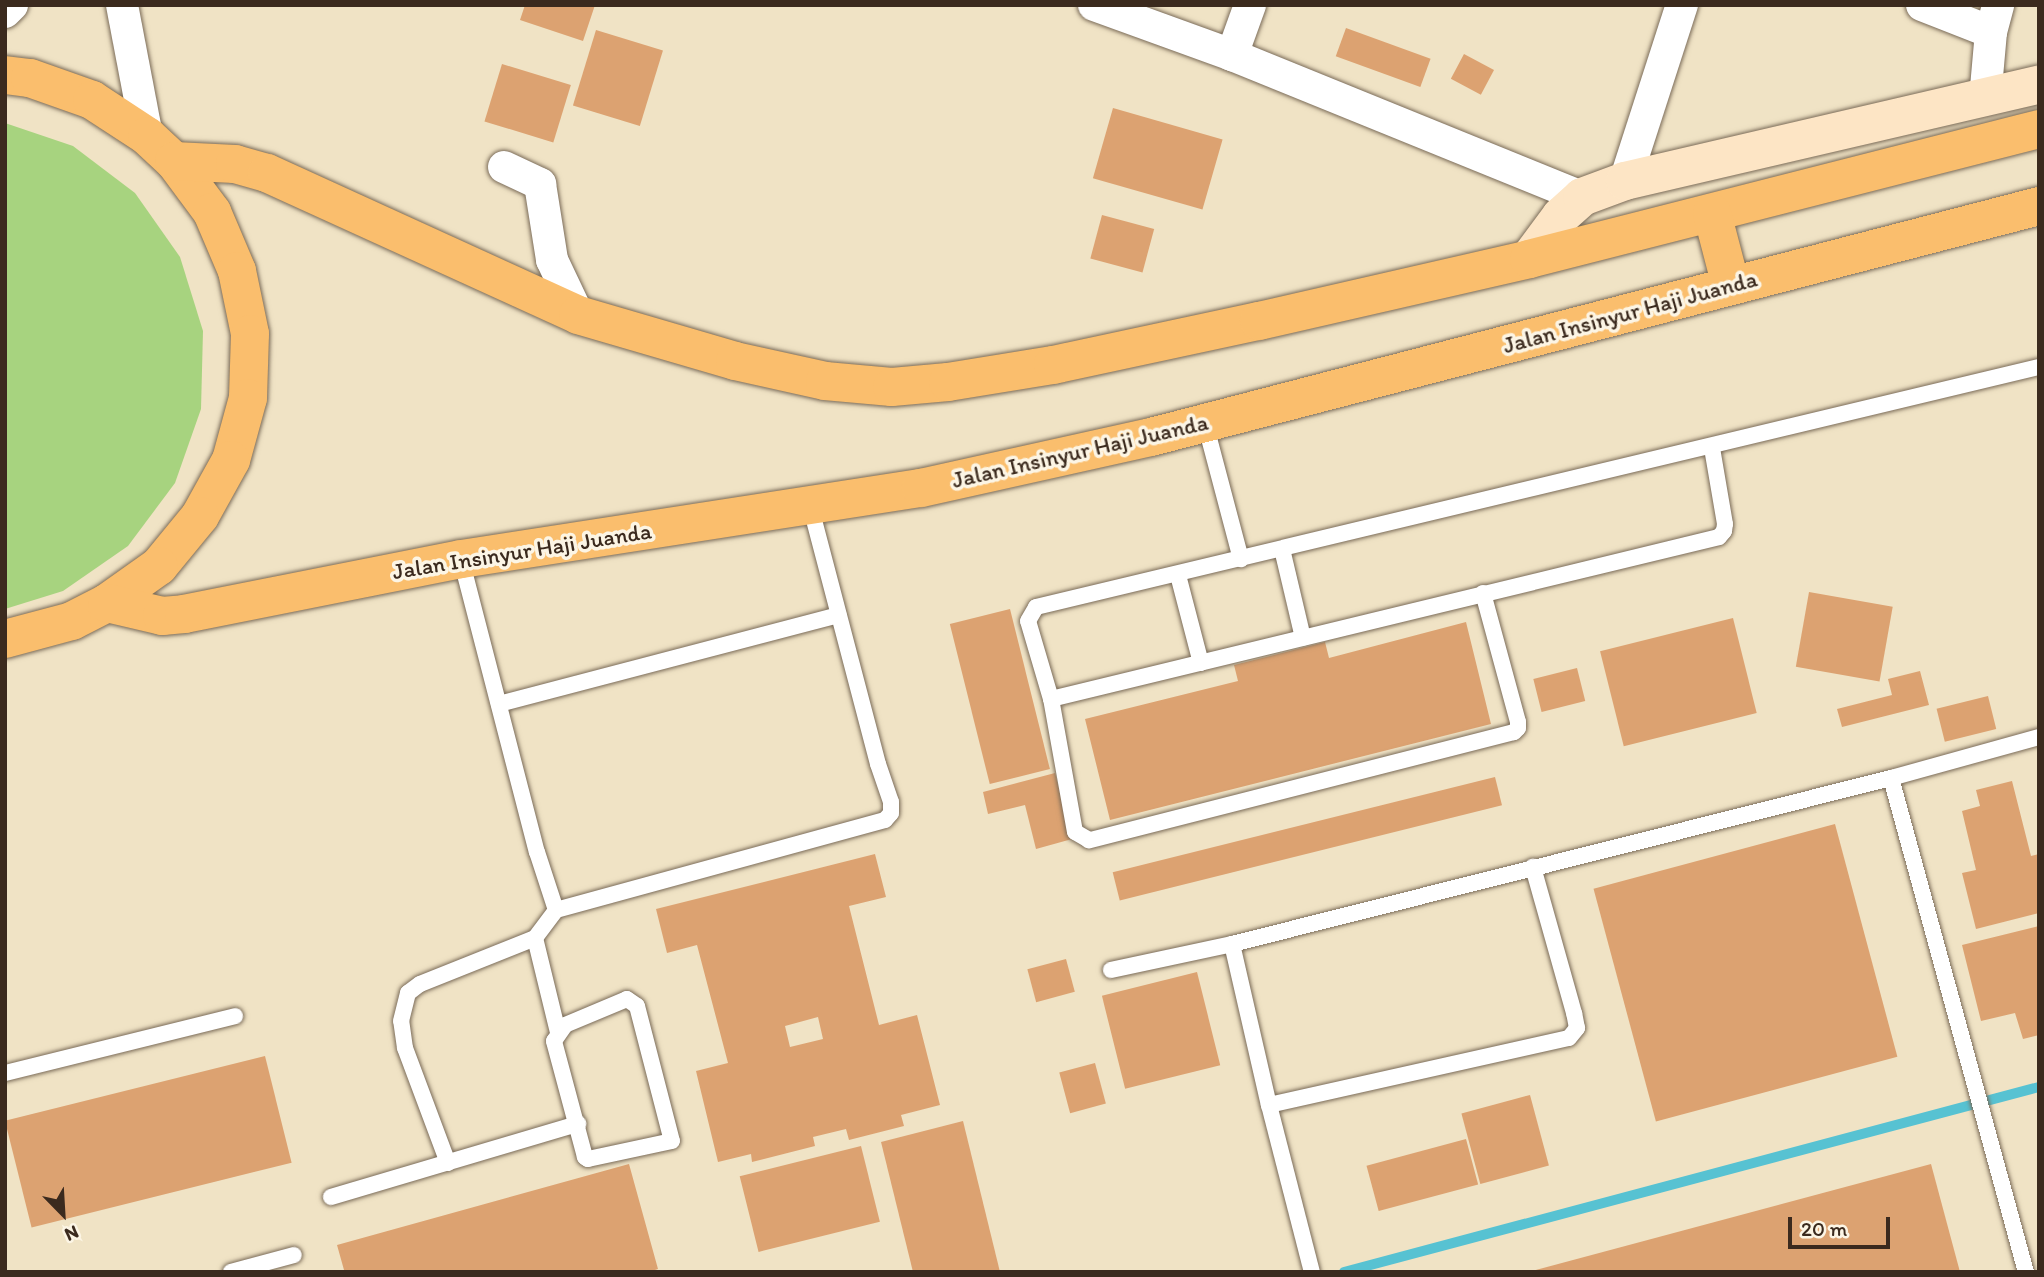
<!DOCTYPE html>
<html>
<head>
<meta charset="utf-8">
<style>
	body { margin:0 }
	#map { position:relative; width:2044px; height:1277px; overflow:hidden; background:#f0e3c5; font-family:Itim,sans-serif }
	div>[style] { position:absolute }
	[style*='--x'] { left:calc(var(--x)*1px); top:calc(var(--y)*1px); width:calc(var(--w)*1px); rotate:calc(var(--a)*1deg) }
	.green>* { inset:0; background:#a7d37f }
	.stream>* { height:10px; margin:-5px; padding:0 5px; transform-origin:5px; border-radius:5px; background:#57c2d2 }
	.building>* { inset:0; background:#dca271; transform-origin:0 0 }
	.roads { filter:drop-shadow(0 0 2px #7a6b58) drop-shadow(0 0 2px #7a6b58) }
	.lane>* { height:16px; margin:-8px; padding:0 8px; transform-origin:8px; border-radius:8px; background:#fff }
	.street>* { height:32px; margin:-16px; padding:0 16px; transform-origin:16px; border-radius:16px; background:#fff }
	.secondary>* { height:38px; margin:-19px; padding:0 19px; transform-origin:19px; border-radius:19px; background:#fde5c5 }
	.highway>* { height:38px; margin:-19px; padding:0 19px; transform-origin:19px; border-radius:19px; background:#fabe6d }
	span { translate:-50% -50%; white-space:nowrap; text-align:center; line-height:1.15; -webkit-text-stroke:7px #fcf5e5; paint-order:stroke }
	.street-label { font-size:23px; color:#3b2a1e }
	.frame { position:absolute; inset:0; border:7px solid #3b2a1e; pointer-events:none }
	.north { position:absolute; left:28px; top:1179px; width:70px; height:70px; -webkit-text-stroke:5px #fcf5e5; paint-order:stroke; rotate:156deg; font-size:19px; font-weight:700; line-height:28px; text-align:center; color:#3b2a1e }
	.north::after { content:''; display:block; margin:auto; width:24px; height:32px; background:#3b2a1e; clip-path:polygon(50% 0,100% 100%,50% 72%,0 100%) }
	.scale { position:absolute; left:1788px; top:1217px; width:102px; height:32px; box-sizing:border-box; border:4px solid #3b2a1e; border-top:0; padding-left:9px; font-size:21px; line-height:24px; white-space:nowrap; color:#3b2a1e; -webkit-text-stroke:5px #fcf5e5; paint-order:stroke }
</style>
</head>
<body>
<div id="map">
	<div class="green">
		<i style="clip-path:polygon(5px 123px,73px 146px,135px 193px,180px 257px,203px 331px,201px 409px,175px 483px,128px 546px,63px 591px,5px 609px)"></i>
	</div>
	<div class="stream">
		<i style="--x:1344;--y:1272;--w:719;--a:-14.91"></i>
	</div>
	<div class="building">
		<i style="clip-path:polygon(525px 5px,595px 5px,583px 41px,520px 20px)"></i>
		<i style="left:1346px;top:28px;width:90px;height:30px;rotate:20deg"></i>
		<i style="left:596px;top:30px;width:70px;height:79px;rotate:17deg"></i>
		<i style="left:1464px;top:54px;width:34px;height:28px;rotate:28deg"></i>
		<i style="left:502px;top:64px;width:72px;height:60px;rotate:17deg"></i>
		<i style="left:1113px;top:108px;width:114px;height:73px;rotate:16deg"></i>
		<i style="left:1102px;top:215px;width:54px;height:45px;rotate:15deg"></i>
		<i style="left:1809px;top:592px;width:85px;height:76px;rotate:10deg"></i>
		<i style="left:1010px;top:609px;width:165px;height:62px;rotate:76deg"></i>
		<i style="left:1733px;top:618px;width:98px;height:137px;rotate:76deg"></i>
		<i style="clip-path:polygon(1466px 622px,1491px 724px,1110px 820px,1085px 719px,1238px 681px,1234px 665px,1325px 642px,1329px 658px)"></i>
		<i style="left:1577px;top:668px;width:34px;height:45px;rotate:76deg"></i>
		<i style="clip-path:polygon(1920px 671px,1929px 705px,1842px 727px,1837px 709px,1892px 695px,1888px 679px)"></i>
		<i style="left:1988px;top:696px;width:34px;height:53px;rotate:76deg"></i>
		<i style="clip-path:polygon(1055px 773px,1072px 839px,1036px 849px,1025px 805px,988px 814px,983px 792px)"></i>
		<i style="left:1495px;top:777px;width:29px;height:394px;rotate:76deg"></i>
		<i style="clip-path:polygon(2012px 781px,2031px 856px,2039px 854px,2039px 913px,1976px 929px,1962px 873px,1976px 870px,1962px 811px,1980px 806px,1976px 790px)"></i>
		<i style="left:1835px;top:824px;width:241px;height:250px;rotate:75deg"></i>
		<i style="clip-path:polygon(evenodd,875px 854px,886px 897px,849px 906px,879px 1025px,917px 1015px,940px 1105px,901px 1115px,904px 1126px,849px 1140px,846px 1129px,813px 1137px,815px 1146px,752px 1162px,751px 1154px,718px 1162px,696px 1071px,728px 1063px,697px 945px,667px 953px,656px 909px,875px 854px,818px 1017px,823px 1039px,790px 1047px,785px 1026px,818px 1017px)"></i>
		<i style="clip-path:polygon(2039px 926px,2039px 1035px,2023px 1039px,2015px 1013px,1981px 1021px,1962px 945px)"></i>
		<i style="left:1066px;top:959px;width:34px;height:40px;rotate:75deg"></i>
		<i style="left:1197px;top:972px;width:96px;height:98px;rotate:76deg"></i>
		<i style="left:265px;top:1056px;width:110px;height:268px;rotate:76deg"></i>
		<i style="left:1095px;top:1063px;width:42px;height:37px;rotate:75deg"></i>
		<i style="left:1530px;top:1095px;width:73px;height:71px;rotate:75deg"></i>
		<i style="clip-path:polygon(963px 1121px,1000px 1272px,913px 1272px,881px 1142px)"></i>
		<i style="left:1466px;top:1139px;width:47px;height:103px;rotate:75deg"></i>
		<i style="left:861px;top:1146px;width:78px;height:125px;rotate:76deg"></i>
		<i style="clip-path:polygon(629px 1164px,658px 1269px,649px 1272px,339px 1272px,344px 1270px,337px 1245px)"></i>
		<i style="clip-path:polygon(1931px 1164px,1960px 1272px,1533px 1272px,1532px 1271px)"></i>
	</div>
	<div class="roads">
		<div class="lane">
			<i style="--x:1205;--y:423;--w:141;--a:75.2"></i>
			<i style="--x:1282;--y:549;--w:91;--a:76.7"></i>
			<i style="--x:461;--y:559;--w:303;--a:75.5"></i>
			<i style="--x:537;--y:852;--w:61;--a:71.9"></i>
			<i style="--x:1178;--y:575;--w:91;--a:75.4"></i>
			<i style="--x:1483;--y:593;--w:134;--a:74.8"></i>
			<i style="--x:1518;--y:722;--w:6;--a:90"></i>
			<i style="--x:1518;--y:728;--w:6;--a:135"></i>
			<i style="--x:1514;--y:732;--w:439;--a:165.7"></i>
			<i style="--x:1089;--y:840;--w:16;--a:-150"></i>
			<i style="--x:1075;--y:832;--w:135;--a:-100.2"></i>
			<i style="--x:1051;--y:699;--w:81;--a:-106.4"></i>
			<i style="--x:1028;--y:621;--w:16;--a:-60"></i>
			<i style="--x:1036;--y:607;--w:1031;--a:-13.46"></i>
			<i style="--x:1051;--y:699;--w:687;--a:-13.63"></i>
			<i style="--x:1719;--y:537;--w:8;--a:-50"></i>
			<i style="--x:1724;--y:531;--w:7;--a:-82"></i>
			<i style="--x:1725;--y:524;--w:77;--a:-99.7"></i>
			<i style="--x:499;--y:704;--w:351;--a:-14.7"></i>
			<i style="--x:1891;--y:778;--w:512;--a:74.72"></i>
			<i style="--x:535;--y:938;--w:97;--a:76.3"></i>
			<i style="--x:1232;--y:944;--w:165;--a:77.1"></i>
			<i style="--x:1269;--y:1105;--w:172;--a:75.6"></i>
			<i style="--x:1111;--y:970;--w:124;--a:-12.1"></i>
			<i style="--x:1232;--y:944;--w:680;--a:-14.14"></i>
			<i style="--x:1891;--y:778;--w:154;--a:-15.5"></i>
			<i style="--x:627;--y:999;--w:12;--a:35"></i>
			<i style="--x:637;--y:1006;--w:139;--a:75.5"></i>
			<i style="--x:672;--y:1141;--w:86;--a:167.9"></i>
			<i style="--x:588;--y:1159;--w:4;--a:-146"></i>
			<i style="--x:585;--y:1157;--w:120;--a:-105"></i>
			<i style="--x:554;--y:1041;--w:19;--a:-55"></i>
			<i style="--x:565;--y:1025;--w:67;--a:-22.8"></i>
			<i style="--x:5;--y:1073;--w:237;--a:-13.9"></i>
			<i style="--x:1269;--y:1105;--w:307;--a:-12.6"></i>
			<i style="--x:1569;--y:1038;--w:13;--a:-51"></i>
			<i style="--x:1577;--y:1028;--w:15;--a:-101"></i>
			<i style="--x:1574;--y:1013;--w:152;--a:-105.7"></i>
			<i style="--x:448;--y:1163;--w:123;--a:-110.5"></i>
			<i style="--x:405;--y:1048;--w:27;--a:-98"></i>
			<i style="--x:401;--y:1021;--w:29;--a:-76"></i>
			<i style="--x:408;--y:993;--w:15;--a:-37"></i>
			<i style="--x:420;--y:984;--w:124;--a:-21.8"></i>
			<i style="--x:535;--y:938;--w:35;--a:-53"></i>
			<i style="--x:556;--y:910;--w:341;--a:-15.3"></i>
			<i style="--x:885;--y:820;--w:9;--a:-49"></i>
			<i style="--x:891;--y:813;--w:11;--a:-90"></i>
			<i style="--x:891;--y:802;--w:40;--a:-108.9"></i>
			<i style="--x:878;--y:764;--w:268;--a:-104.7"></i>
			<i style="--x:331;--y:1197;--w:258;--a:-16.5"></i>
			<i style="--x:231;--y:1272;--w:65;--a:-15.1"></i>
		</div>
		<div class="street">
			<i style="--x:122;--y:5;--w:133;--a:79.2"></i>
			<i style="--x:1094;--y:5;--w:147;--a:19.9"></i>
			<i style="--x:1232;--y:55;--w:378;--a:22.1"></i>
			<i style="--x:1922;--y:5;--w:74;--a:21.4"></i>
			<i style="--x:5;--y:12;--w:10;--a:-45"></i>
			<i style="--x:1232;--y:55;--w:53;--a:-70.2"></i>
			<i style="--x:1985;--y:99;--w:67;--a:-84.9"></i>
			<i style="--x:1991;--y:32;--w:28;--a:-75"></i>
			<i style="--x:504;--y:167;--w:40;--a:25"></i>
			<i style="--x:540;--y:184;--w:77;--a:81"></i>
			<i style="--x:552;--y:260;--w:61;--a:64.7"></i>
			<i style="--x:1625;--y:181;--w:185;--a:-72.1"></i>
		</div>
		<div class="secondary">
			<i style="--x:1529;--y:259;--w:54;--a:-53.3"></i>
			<i style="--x:1561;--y:216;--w:28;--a:-42"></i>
			<i style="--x:1582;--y:197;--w:46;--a:-20.4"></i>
			<i style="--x:1625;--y:181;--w:425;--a:-13.1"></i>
		</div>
		<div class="highway">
			<i style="--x:5;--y:75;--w:25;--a:7"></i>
			<i style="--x:30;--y:78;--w:66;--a:19.5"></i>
			<i style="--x:92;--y:100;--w:66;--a:33.2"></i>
			<i style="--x:147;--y:136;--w:37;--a:43"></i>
			<i style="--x:174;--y:161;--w:64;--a:53.3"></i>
			<i style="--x:212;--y:212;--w:64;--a:67"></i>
			<i style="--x:237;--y:271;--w:64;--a:78.3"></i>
			<i style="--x:250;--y:334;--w:64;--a:91.8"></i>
			<i style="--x:248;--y:398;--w:64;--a:105.3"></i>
			<i style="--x:231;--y:460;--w:64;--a:119"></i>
			<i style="--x:200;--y:516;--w:65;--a:129.4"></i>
			<i style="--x:159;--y:566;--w:64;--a:144.6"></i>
			<i style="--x:107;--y:603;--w:39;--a:153"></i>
			<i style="--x:72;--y:621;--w:69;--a:165"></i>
			<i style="--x:174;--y:161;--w:61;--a:2.8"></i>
			<i style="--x:235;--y:164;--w:33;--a:16"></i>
			<i style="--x:267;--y:173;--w:342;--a:24.5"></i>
			<i style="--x:578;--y:315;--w:164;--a:16.3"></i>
			<i style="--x:735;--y:361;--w:92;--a:12.5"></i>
			<i style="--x:825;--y:381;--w:67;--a:5.1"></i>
			<i style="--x:892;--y:387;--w:56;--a:-5.1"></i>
			<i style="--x:948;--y:382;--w:106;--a:-9.2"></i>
			<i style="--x:1053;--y:365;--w:211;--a:-12.1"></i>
			<i style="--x:1259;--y:321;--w:277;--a:-12.9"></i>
			<i style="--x:1529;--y:259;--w:526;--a:-14.3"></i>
			<i style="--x:1712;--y:213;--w:75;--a:75.4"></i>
			<i style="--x:107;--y:603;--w:57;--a:13.3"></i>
			<i style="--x:162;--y:616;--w:22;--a:-5"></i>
			<i style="--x:184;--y:614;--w:282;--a:-11.2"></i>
			<i style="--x:461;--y:559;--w:465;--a:-8.8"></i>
			<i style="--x:921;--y:488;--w:236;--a:-12.5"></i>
			<i style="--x:1151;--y:437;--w:918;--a:-14.58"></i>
		</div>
	</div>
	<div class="street-label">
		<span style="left:1630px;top:312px;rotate:-15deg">Jalan Insinyur Haji Juanda</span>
		<span style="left:1080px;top:451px;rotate:-13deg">Jalan Insinyur Haji Juanda</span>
		<span style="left:522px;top:551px;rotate:-9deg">Jalan Insinyur Haji Juanda</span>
	</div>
	<div class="frame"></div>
	<div class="north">N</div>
	<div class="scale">20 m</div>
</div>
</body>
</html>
